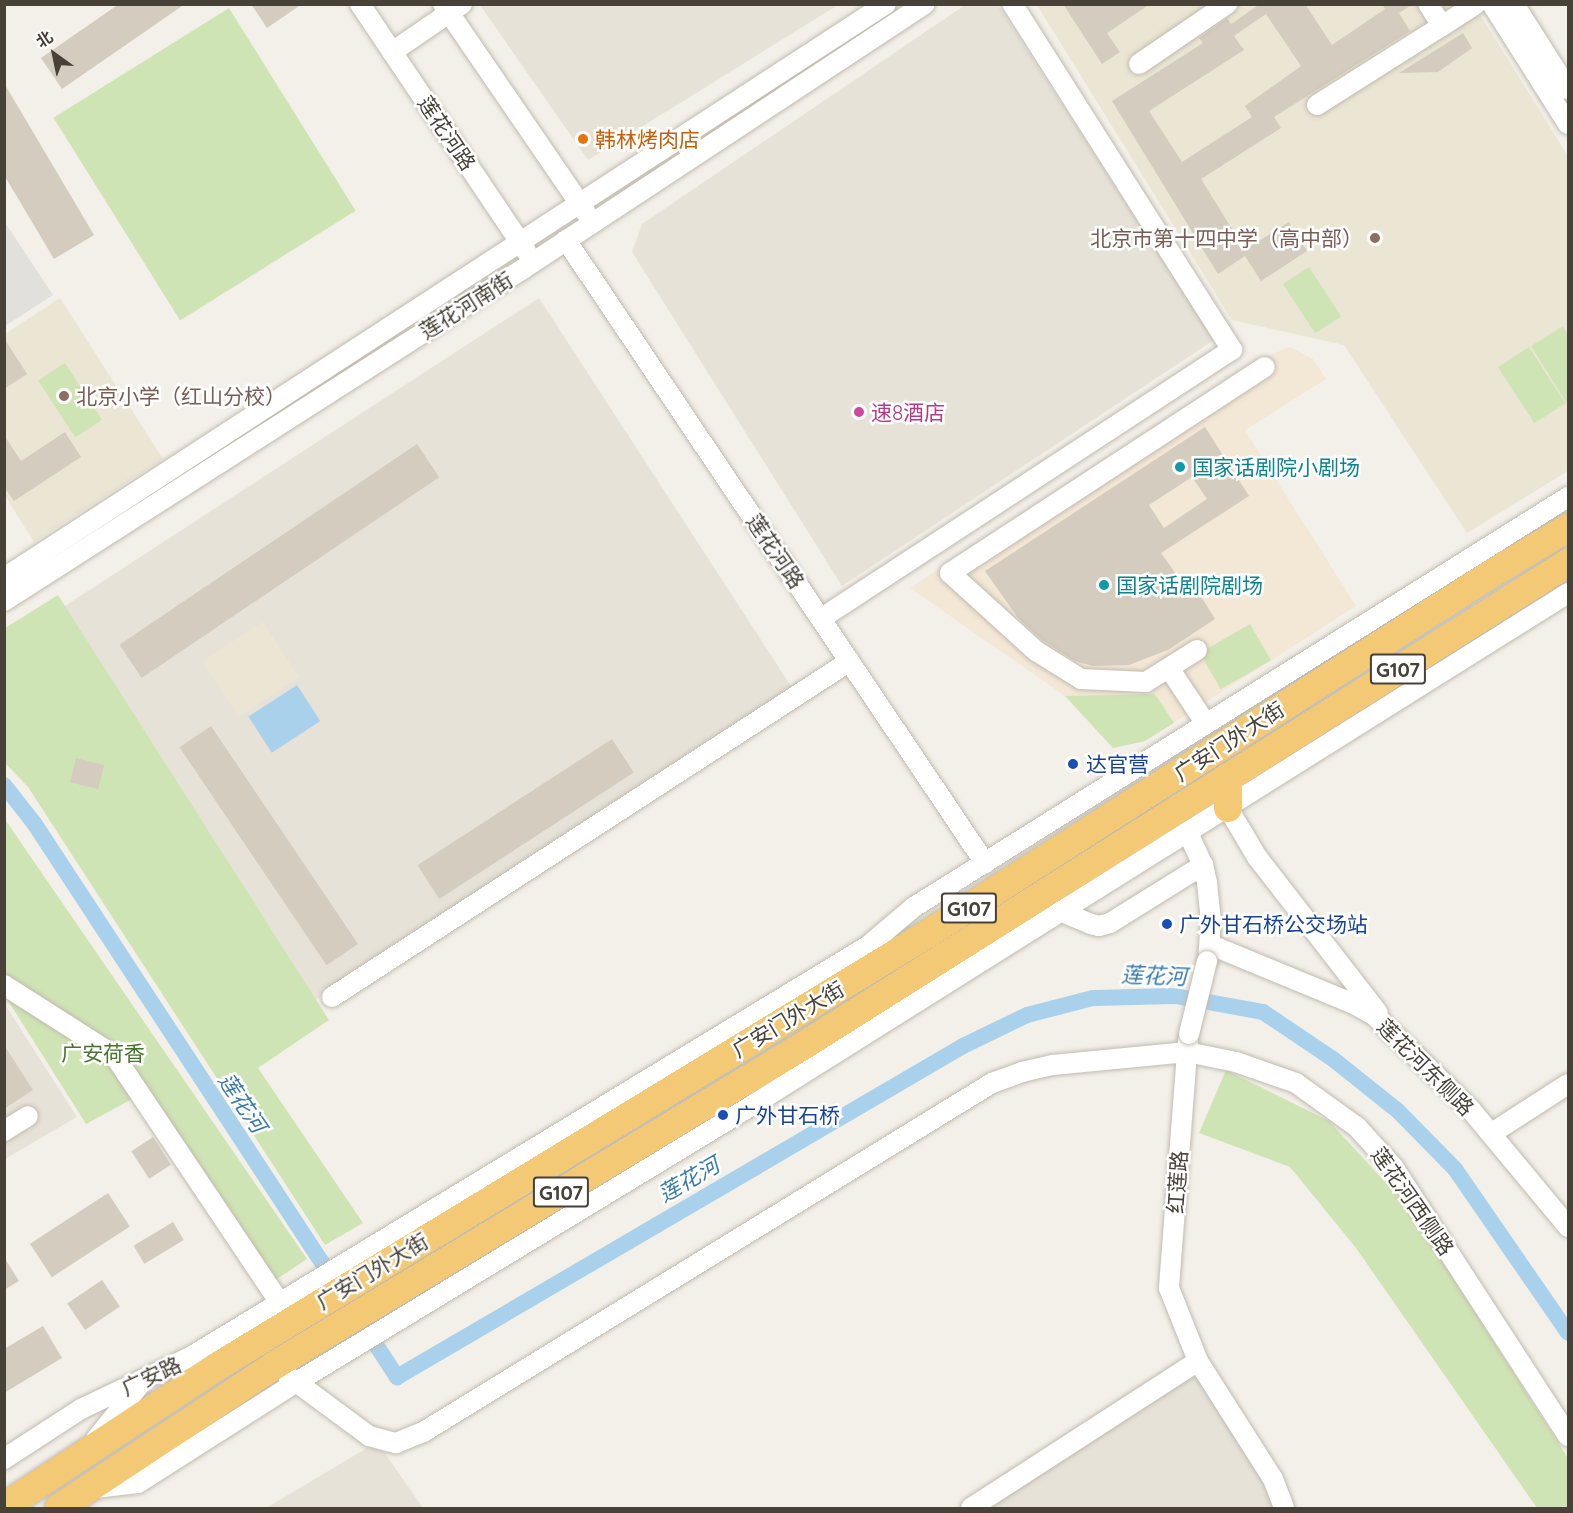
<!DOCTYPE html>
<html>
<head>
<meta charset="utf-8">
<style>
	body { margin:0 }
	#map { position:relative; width:1573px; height:1513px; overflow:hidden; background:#f3f0e9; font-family:Quicksand,"Noto Sans SC",sans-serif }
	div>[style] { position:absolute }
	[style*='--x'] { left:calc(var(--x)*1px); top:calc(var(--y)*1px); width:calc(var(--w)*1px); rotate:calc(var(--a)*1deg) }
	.residential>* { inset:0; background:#e7e2d8; transform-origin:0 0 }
	.commercial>* { inset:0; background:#f3e7d6 }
	.education>* { inset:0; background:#ebe5d4; transform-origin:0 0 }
	.green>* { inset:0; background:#cfe4b5; transform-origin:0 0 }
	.parking>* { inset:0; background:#e2e0dd }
	.water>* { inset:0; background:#aad1eb; transform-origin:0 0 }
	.canal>* { height:16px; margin:-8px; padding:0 8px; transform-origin:8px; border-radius:8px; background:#aad1eb }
	.building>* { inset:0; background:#d4ccbf; transform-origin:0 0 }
	.roads { filter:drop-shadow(0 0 2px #c1bbaf) drop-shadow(0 0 2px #c1bbaf) }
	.minor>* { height:20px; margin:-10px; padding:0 10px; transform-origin:10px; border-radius:10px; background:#fff }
	.highway>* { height:28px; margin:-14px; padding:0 14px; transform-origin:14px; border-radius:14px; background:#f3c975 }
	.bridges { filter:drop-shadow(0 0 2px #c1bbaf) drop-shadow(0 0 2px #c1bbaf) }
	.minor-bridge>* { height:20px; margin:-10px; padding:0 10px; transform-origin:10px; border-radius:10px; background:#fff }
	.dots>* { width:16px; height:16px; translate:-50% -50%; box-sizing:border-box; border:3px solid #fff; border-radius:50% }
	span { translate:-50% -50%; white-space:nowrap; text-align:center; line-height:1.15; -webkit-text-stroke:5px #fff; paint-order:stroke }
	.shield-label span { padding:2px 4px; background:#fff; border:2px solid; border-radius:4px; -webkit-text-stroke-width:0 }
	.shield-label { font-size:20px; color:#474138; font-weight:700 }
	.street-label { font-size:21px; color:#474138 }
	.food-label { font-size:21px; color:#c56008 }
	.left { translate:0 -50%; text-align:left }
	.education-label { font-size:21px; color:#785e54 }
	.right { translate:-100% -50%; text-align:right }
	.hotel-label { font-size:21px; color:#b23c85 }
	.culture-label { font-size:21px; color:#0d838f }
	.transit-label { font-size:21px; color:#164399 }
	.park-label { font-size:21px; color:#49742f }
	.water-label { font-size:22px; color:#397bab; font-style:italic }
	.frame { position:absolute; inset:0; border:6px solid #474138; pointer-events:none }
	.north { position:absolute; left:24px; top:24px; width:60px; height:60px; -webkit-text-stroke:4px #fff; paint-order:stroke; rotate:327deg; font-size:16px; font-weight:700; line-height:24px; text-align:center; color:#474138 }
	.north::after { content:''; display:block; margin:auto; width:21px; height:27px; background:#474138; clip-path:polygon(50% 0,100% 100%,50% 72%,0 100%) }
</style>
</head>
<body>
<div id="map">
	<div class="residential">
		<i style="clip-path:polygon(480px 5px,838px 5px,588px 160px)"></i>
		<i style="clip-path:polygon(965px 5px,998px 5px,1214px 340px,842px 586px,632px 252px,642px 224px)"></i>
		<i style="left:539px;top:298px;width:467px;height:575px;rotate:57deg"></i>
		<i style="clip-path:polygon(4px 1003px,77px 1117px,5px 1159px,4px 1159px)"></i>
		<i style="clip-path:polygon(1197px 1372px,1267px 1483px,1278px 1508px,987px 1508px)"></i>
		<i style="clip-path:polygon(377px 1442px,423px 1508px,266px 1508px)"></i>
	</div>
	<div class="commercial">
		<i style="clip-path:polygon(1290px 347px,1313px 359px,1326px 379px,1245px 430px,1356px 606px,1145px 741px,1113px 748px,1065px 696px,910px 588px,1260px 359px)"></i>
	</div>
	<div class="education">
		<i style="clip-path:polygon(1037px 5px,1474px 5px,1568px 156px,1568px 471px,1467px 533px,1344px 345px,1232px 320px)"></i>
		<i style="clip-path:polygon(60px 298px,163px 459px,34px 542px,5px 496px,5px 334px)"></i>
		<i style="left:263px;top:622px;width:66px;height:72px;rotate:57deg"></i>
	</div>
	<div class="green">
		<i style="left:229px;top:8px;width:239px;height:207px;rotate:58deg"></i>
		<i style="left:1309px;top:267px;width:59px;height:31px;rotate:57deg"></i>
		<i style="clip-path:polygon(1563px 326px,1568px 335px,1568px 401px,1566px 402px,1531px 346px)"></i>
		<i style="left:1529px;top:347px;width:67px;height:37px;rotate:57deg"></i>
		<i style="left:65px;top:363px;width:68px;height:32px;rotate:57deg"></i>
		<i style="clip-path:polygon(58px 595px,329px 1020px,258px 1068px,363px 1223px,325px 1245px,28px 787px,5px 763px,5px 628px)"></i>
		<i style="left:1250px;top:624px;width:42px;height:58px;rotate:60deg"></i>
		<i style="clip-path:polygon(1155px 694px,1174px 723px,1145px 741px,1113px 748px,1065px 696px)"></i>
		<i style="clip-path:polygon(4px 818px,307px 1259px,274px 1281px,147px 1091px,86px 1124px,5px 996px)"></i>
		<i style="clip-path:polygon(1226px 1070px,1329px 1121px,1407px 1206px,1568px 1458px,1568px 1508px,1537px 1508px,1356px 1248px,1290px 1167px,1199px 1133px)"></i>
	</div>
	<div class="parking">
		<i style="clip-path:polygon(4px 221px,53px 295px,5px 326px,4px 326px)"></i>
	</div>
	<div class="water">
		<i style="left:297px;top:685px;width:43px;height:58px;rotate:57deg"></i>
	</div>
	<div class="canal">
		<i style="--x:4;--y:785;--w:48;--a:51.7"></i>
		<i style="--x:34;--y:823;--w:551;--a:56.77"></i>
		<i style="--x:365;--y:1328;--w:59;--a:56.9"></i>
		<i style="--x:397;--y:1377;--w:656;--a:-30.32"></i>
		<i style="--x:963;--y:1046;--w:71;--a:-25.8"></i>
		<i style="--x:1027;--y:1015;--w:68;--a:-14.4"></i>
		<i style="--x:1093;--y:998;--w:82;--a:-1.4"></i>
		<i style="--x:1175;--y:996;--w:89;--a:10.3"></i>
		<i style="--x:1263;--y:1012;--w:84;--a:33.9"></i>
		<i style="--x:1333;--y:1059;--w:82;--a:38.6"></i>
		<i style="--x:1397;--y:1110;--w:83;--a:45.5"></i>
		<i style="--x:1455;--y:1169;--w:199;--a:55.4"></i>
	</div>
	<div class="building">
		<i style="clip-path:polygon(119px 4px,185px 4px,62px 89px,41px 58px)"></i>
		<i style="clip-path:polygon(251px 4px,302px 4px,267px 28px)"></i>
		<i style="clip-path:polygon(1063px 4px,1150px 4px,1107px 33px,1120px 52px,1102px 64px)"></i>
		<i style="clip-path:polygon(evenodd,1260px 4px,1305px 4px,1332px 45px,1385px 9px,1382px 4px,1413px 4px,1399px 13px,1410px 31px,1274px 117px,1281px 128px,1201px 179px,1245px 250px,1289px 222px,1307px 251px,1261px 281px,1245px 256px,1218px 274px,1112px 101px,1203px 43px,1199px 38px,1227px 18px,1231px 24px,1260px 4px,1266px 14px,1301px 66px,1245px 106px,1252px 117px,1182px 162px,1149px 111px,1244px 50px,1234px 36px,1266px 14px)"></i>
		<i style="clip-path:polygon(1463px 33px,1472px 48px,1438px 72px,1399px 73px)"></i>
		<i style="clip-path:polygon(4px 83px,94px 235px,54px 259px,4px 175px)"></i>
		<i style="clip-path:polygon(4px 338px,27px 374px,4px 389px)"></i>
		<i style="clip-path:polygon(evenodd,1205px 427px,1249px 496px,1161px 553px,1189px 592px,1195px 587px,1215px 619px,1168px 650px,1129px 665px,1093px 666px,1075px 661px,1043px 641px,1018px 618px,985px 571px,1205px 427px,1192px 477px,1207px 499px,1164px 528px,1149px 505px,1192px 477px)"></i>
		<i style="clip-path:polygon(65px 432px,81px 457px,14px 501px,4px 487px,4px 435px,21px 461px)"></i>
		<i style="left:417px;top:444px;width:40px;height:359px;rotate:56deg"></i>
		<i style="left:211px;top:726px;width:263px;height:38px;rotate:56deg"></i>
		<i style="left:612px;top:739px;width:40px;height:232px;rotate:57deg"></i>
		<i style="left:76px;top:758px;width:29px;height:25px;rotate:14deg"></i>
		<i style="clip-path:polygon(4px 1045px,33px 1090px,4px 1109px)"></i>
		<i style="left:153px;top:1137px;width:33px;height:26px;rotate:57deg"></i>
		<i style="left:108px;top:1193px;width:40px;height:93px;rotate:57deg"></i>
		<i style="left:173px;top:1222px;width:21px;height:46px;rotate:59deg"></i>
		<i style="clip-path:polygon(4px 1257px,19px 1281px,4px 1290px)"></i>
		<i style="left:102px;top:1280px;width:32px;height:42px;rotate:56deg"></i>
		<i style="clip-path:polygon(43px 1326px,62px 1358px,4px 1393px,4px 1349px)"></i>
	</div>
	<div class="roads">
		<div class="minor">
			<i style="--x:360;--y:4;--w:298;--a:56.1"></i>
			<i style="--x:443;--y:4;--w:253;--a:55.6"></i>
			<i style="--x:1492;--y:4;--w:142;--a:57.7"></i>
			<i style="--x:1514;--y:4;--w:101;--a:57.6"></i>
			<i style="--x:1442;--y:26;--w:40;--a:-32.9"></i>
			<i style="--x:392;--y:52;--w:85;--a:-34.4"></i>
			<i style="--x:1139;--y:64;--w:107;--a:-34.3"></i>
			<i style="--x:1317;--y:105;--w:148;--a:-32.3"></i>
			<i style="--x:1442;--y:26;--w:26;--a:-122"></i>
			<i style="--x:566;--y:240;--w:751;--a:56.08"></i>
			<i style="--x:4;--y:578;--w:1052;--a:-33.06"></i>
			<i style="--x:4;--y:601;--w:616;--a:-32.61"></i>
			<i style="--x:523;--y:269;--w:481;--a:-33.4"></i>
			<i style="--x:822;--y:618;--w:490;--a:-33.2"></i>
			<i style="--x:1232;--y:350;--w:410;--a:-122.4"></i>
			<i style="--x:1197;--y:650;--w:60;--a:147.9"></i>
			<i style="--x:1146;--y:682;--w:65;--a:-177.4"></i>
			<i style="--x:1081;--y:679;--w:53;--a:-148.1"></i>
			<i style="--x:1036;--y:651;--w:116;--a:-137.8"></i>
			<i style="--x:950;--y:573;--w:376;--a:-33.2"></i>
			<i style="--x:1169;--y:668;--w:67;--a:56.5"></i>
			<i style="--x:1228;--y:808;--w:57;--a:59.4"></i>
			<i style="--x:1257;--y:857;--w:197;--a:52.2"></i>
			<i style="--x:1188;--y:833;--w:35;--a:65"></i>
			<i style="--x:1203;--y:865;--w:18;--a:77"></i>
			<i style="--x:1207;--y:883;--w:36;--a:84"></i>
			<i style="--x:1211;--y:919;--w:39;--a:94"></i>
			<i style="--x:1056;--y:904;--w:8;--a:60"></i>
			<i style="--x:1060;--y:911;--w:34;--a:23"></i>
			<i style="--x:1091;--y:924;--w:8;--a:14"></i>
			<i style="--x:1099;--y:926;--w:11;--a:-15"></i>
			<i style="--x:1110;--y:923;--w:110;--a:-31.9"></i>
			<i style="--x:1211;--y:945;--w:152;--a:22.4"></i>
			<i style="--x:1352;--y:1003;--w:25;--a:29"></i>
			<i style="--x:1374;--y:1015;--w:136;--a:44.4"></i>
			<i style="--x:1471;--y:1110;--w:152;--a:50.3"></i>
			<i style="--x:4;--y:985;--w:130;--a:32.5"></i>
			<i style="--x:114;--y:1055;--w:298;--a:56.2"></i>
			<i style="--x:332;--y:997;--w:617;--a:-32.97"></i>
			<i style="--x:1188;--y:1040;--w:249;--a:94.4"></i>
			<i style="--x:1169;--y:1288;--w:79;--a:68.3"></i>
			<i style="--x:1198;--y:1361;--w:140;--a:57.6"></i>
			<i style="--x:1273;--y:1479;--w:31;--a:69"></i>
			<i style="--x:4;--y:1131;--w:28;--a:-32"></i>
			<i style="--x:1492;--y:1133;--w:90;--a:-32.8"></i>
			<i style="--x:288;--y:1376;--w:101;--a:36.5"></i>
			<i style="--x:369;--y:1436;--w:28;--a:15"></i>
			<i style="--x:396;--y:1443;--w:31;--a:-22"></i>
			<i style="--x:425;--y:1431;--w:665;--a:-31.54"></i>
			<i style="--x:992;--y:1083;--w:32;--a:-20"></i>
			<i style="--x:1022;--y:1072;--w:32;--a:-13"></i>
			<i style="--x:1053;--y:1065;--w:135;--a:-5.5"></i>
			<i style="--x:1187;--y:1052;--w:50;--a:11.5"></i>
			<i style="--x:1236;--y:1062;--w:64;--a:19.3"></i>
			<i style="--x:1296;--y:1083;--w:75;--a:35.8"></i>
			<i style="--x:1357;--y:1127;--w:55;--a:47.9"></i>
			<i style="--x:1394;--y:1168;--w:320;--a:57"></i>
			<i style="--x:96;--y:1439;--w:73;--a:-51.1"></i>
			<i style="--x:4;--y:1459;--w:92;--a:-33"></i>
			<i style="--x:81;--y:1409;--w:123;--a:-25.5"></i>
			<i style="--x:192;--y:1356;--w:791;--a:-31.24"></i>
			<i style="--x:868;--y:946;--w:60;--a:-40.3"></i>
			<i style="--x:914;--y:907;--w:772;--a:-32.08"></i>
			<i style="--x:95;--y:1488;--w:43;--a:-6.6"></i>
			<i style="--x:138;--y:1483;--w:186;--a:-32.5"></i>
			<i style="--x:295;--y:1383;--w:539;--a:-31.27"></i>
			<i style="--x:756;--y:1103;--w:959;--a:-32.13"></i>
			<i style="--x:971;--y:1508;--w:270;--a:-32.9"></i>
		</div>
		<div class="highway">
			<i style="--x:1228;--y:808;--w:31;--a:-90"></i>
			<i style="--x:4;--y:1507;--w:256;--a:-33.4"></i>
			<i style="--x:218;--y:1366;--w:832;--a:-31.34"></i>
			<i style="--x:929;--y:933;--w:667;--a:-32.57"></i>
			<i style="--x:1491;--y:574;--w:90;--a:-30.9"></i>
			<i style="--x:59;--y:1508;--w:259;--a:-33.5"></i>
			<i style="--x:275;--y:1365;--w:617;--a:-31.14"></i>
			<i style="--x:803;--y:1046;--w:905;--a:-32.27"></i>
		</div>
	</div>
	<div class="bridges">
		<div class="minor-bridge">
			<i style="--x:1189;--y:1034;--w:75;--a:-76.1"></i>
		</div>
	</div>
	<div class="dots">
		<i style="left:583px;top:139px;background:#e8710a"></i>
		<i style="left:1375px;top:238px;background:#8d6e63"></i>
		<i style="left:64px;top:396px;background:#8d6e63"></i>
		<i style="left:859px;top:412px;background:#d1479c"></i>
		<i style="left:1180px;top:467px;background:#0f9aa8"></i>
		<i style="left:1104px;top:585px;background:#0f9aa8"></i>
		<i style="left:1073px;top:764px;background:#1a4fb4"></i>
		<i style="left:1167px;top:924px;background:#1a4fb4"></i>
		<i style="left:723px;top:1115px;background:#1a4fb4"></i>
	</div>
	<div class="shield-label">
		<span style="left:1398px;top:669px">G107</span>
		<span style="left:969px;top:908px">G107</span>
		<span style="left:561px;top:1192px">G107</span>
	</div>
	<div class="street-label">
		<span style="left:447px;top:133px;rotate:56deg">莲花河路</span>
		<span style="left:466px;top:305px;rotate:-32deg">莲花河南街</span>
		<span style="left:776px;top:551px;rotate:56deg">莲花河路</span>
		<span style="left:1229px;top:741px;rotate:-33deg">广安门外大街</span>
		<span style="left:788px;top:1019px;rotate:-31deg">广安门外大街</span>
		<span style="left:1426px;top:1067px;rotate:45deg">莲花河东侧路</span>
		<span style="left:1177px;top:1182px;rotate:-86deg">红莲路</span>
		<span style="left:1413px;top:1201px;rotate:55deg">莲花河西侧路</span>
		<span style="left:372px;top:1271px;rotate:-31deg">广安门外大街</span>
		<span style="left:151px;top:1376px;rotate:-25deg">广安路</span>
	</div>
	<div class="food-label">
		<span class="left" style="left:595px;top:139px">韩林烤肉店</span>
	</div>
	<div class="education-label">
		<span class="right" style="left:1363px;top:238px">北京市第十四中学（高中部）</span>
		<span class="left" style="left:76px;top:396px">北京小学（红山分校）</span>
	</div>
	<div class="hotel-label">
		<span class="left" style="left:871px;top:412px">速8酒店</span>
	</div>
	<div class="culture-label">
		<span class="left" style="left:1192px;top:467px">国家话剧院小剧场</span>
		<span class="left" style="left:1116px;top:585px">国家话剧院剧场</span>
	</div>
	<div class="transit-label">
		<span class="left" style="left:1086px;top:764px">达官营</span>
		<span class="left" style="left:1179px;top:924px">广外甘石桥公交场站</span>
		<span class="left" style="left:735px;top:1115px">广外甘石桥</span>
	</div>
	<div class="park-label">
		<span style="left:103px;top:1053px">广安荷香</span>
	</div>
	<div class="water-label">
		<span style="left:1154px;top:976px;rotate:2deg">莲花河</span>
		<span style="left:242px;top:1103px;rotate:56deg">莲花河</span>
		<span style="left:689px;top:1180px;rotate:-30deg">莲花河</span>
	</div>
	<div class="frame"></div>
	<div class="north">北</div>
</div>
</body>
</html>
